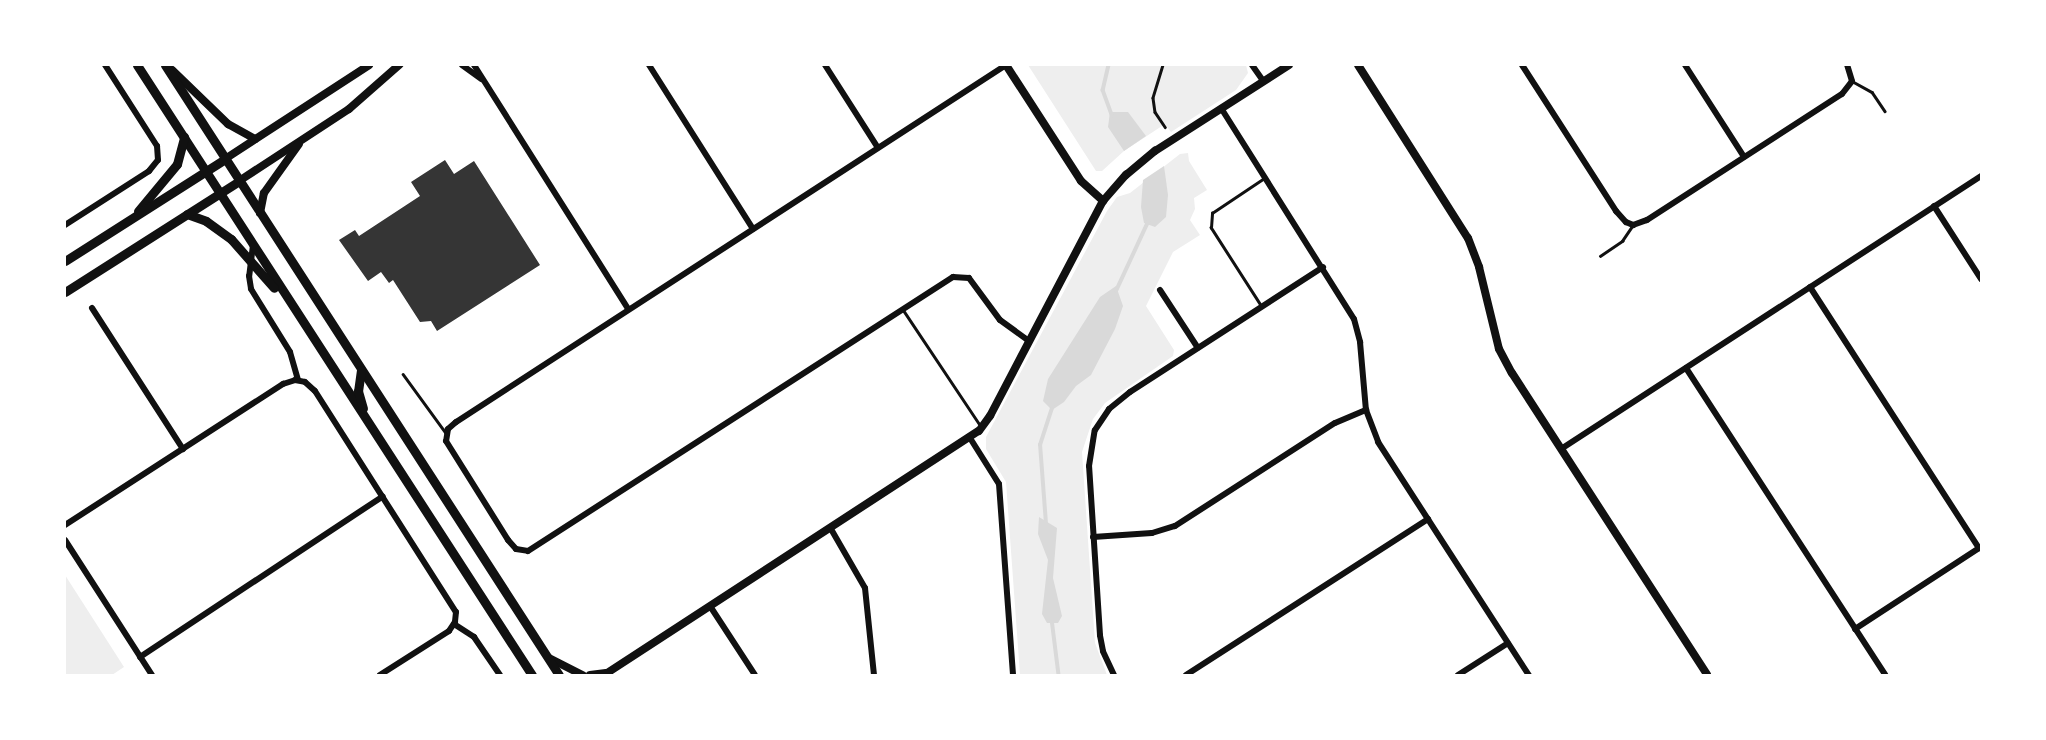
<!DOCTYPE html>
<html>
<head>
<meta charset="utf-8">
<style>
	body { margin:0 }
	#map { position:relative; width:2046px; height:740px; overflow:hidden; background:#fff; font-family:Georgia,serif }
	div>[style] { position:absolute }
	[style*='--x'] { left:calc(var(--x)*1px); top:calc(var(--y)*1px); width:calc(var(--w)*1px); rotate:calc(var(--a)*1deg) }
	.green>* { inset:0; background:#eee }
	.water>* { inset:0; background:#d9d9d9 }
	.stream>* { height:3.5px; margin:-1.75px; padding:0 1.75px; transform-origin:1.75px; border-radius:1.75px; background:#d9d9d9 }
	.building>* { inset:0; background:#353535 }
	.path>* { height:2.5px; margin:-1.25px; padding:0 1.25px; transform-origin:1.25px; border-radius:1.25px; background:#111 }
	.service>* { height:2.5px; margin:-1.25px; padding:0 1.25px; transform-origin:1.25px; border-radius:1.25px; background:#111 }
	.minor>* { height:6px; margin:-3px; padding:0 3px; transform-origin:3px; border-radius:3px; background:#111 }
	.tertiary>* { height:8px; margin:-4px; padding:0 4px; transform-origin:4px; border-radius:4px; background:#111 }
	.secondary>* { height:9px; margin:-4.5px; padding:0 4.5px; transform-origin:4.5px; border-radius:4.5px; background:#111 }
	span { translate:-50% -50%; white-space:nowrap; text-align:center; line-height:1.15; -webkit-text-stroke:7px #fff; paint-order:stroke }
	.frame { position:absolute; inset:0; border:66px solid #fff; pointer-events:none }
</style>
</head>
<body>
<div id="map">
	<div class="green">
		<i style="clip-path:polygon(1028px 65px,1246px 65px,1248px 73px,1236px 90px,1171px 132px,1165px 124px,1124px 151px,1102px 171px,1096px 171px)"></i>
		<i style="clip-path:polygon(1188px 153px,1189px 161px,1207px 190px,1194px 198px,1195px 209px,1190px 220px,1200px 235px,1173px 252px,1146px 306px,1174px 350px,1173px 356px,1105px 403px,1093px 419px,1082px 452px,1095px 643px,1107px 675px,1020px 675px,1006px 482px,986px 449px,986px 437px,1107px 211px,1117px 197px,1130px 193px,1180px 154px)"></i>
		<i style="clip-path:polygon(65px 575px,124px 667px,112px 675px,65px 675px)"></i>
	</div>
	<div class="water">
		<i style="clip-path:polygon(1110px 112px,1128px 112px,1146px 136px,1124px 151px,1108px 127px)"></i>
		<i style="clip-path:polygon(1164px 166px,1168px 195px,1166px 217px,1155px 227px,1144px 223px,1141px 207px,1143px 180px)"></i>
		<i style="clip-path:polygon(1116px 286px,1123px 306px,1115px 329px,1091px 375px,1076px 386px,1064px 402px,1052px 410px,1043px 401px,1048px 379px,1100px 297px)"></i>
		<i style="clip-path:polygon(1039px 517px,1057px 528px,1053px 578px,1062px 616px,1058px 623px,1047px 623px,1042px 614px,1048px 560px,1038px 534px)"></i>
	</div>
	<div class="stream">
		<i style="--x:1109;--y:65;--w:26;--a:103"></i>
		<i style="--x:1103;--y:90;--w:27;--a:70"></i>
		<i style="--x:1116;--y:291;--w:76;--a:-65.1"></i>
		<i style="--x:1046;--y:524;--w:79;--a:-94.3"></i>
		<i style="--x:1040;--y:445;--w:40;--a:-72"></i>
		<i style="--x:1052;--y:619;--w:56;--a:82.9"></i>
	</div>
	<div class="building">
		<i style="clip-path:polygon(445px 160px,454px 174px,474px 161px,540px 265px,437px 331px,431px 321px,420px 322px,393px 280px,389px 283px,381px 272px,368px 281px,339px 240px,355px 230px,359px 236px,420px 196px,411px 182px)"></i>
	</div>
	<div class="path">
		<i style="--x:1163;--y:65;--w:34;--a:107"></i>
		<i style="--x:1153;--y:98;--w:14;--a:82"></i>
		<i style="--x:1155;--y:112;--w:18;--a:56"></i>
	</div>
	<div class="service">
		<i style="--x:1852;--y:81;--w:23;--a:29"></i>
		<i style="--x:1872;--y:92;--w:23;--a:56"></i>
		<i style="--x:1600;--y:256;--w:27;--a:-34"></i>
		<i style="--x:1622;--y:241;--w:18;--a:-56"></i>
		<i style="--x:1261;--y:306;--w:93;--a:-122.7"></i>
		<i style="--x:1211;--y:228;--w:15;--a:-86"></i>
		<i style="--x:1212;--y:213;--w:61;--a:-33.7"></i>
		<i style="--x:904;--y:311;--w:137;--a:56.3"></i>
		<i style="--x:403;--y:374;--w:73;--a:53.9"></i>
	</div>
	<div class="minor">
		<i style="--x:462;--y:65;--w:24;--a:36"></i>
		<i style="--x:474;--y:65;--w:289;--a:57.7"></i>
		<i style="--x:649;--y:65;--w:194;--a:57.6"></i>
		<i style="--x:825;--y:65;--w:98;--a:57.4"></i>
		<i style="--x:1006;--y:65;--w:656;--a:147.01"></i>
		<i style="--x:456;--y:422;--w:11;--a:139"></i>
		<i style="--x:448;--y:429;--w:12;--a:99"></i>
		<i style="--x:446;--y:441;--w:117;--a:57.9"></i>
		<i style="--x:508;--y:540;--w:12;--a:48"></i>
		<i style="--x:516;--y:549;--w:12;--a:9"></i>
		<i style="--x:528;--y:551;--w:506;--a:-32.81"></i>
		<i style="--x:953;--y:277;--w:16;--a:4"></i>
		<i style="--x:969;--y:278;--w:52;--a:53.6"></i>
		<i style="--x:1000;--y:320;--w:36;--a:36"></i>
		<i style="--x:1252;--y:65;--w:19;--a:55"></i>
		<i style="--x:1522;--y:65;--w:174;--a:57.2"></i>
		<i style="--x:1616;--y:211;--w:15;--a:48"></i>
		<i style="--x:1626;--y:222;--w:8;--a:23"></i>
		<i style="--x:1633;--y:225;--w:15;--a:-20"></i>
		<i style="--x:1647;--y:220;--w:232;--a:-32.9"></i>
		<i style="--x:1842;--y:94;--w:16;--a:-52"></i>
		<i style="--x:1852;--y:81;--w:17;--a:-107"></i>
		<i style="--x:1685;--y:65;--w:109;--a:57.3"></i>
		<i style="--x:1221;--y:108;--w:249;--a:57.8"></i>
		<i style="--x:1354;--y:319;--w:24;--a:75"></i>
		<i style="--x:1360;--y:342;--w:68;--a:85"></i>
		<i style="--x:1366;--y:410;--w:34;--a:69"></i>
		<i style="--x:1378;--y:442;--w:278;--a:57.1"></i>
		<i style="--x:1934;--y:206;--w:87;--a:57.2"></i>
		<i style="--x:65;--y:225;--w:100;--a:-32.7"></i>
		<i style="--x:149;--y:171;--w:14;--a:-51"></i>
		<i style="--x:158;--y:160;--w:14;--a:-94"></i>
		<i style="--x:157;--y:146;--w:96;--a:-122.7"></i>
		<i style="--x:253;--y:245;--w:31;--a:97"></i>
		<i style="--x:249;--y:276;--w:13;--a:81"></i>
		<i style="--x:251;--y:289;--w:74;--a:58.2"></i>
		<i style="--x:290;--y:352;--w:29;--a:74"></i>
		<i style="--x:1810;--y:287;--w:311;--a:57.1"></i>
		<i style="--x:1160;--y:290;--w:69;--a:56.8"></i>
		<i style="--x:92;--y:308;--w:168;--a:57.2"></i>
		<i style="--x:1686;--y:368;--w:366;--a:57"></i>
		<i style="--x:970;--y:438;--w:54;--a:57.8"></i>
		<i style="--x:999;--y:484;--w:192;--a:85.8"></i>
		<i style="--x:1561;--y:449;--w:501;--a:-33.02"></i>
		<i style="--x:65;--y:525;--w:260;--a:-32.9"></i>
		<i style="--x:283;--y:384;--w:13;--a:-18"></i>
		<i style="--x:295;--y:380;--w:10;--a:11"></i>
		<i style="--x:305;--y:382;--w:13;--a:42"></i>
		<i style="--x:315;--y:391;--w:262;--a:57.5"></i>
		<i style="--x:456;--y:612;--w:10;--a:96"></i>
		<i style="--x:455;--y:622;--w:11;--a:124"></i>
		<i style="--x:449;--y:631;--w:82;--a:147.5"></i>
		<i style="--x:831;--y:529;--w:68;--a:60"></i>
		<i style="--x:865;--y:588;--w:87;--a:84.1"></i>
		<i style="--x:1093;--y:537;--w:59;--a:-3.9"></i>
		<i style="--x:1152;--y:533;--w:24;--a:-17"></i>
		<i style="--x:1175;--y:526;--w:190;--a:-32.8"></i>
		<i style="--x:1335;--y:423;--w:34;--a:-23"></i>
		<i style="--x:65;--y:540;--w:161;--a:57.2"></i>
		<i style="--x:710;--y:606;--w:82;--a:56.9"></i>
		<i style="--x:454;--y:624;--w:24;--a:33"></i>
		<i style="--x:474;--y:637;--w:46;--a:55.6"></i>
		<i style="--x:1855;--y:629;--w:150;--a:-33.1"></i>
		<i style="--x:140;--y:657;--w:291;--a:-33.5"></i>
		<i style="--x:1114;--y:675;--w:26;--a:-115"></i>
		<i style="--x:1103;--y:651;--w:16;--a:-101"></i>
		<i style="--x:1100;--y:635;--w:169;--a:-93.7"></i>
		<i style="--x:1089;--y:466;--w:36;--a:-81"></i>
		<i style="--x:1095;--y:430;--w:25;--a:-56"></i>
		<i style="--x:1109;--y:409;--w:27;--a:-39"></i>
		<i style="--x:1130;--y:392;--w:230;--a:-32.9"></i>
		<i style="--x:1186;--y:675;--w:288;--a:-32.8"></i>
		<i style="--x:1458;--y:675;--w:59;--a:-32.6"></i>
	</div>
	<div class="tertiary">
		<i style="--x:1006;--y:65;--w:138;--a:57.1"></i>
		<i style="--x:1081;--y:181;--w:30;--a:42"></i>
		<i style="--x:1358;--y:65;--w:205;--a:57.6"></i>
		<i style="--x:1468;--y:238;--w:31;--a:69"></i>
		<i style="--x:1479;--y:267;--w:84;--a:76.3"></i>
		<i style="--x:1499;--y:349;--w:27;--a:62"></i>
		<i style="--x:1512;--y:373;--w:359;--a:57.1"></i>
		<i style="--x:172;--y:70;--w:78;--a:44"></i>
		<i style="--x:228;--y:124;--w:31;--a:29"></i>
		<i style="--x:225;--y:159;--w:172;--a:-33.1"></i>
		<i style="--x:239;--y:181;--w:131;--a:-33.2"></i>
		<i style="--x:349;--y:109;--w:67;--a:-41.3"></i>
		<i style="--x:260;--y:213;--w:20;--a:-79"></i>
		<i style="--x:264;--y:193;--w:60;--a:-54.5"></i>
		<i style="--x:549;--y:658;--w:38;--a:27"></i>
		<i style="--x:590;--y:675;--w:16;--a:-7"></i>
		<i style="--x:604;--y:675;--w:447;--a:-33.1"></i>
		<i style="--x:979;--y:431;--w:19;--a:-54"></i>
		<i style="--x:990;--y:416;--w:243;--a:-62.3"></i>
		<i style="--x:1103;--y:201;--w:35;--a:-49"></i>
		<i style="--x:1126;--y:175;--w:38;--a:-40"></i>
		<i style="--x:1155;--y:151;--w:159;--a:-32.7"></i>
	</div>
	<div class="secondary">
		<i style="--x:137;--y:65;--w:727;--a:57.08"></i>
		<i style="--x:165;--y:65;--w:726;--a:57.14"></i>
		<i style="--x:138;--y:211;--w:61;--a:-50.3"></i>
		<i style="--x:177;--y:164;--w:28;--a:-75"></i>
		<i style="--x:187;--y:214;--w:20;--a:20"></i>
		<i style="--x:206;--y:221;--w:31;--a:36"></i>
		<i style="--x:231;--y:239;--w:65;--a:48.7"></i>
		<i style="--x:65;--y:261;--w:190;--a:-32.5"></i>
		<i style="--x:65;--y:292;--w:206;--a:-32.5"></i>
		<i style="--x:361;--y:370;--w:21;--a:98"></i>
		<i style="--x:358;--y:391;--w:18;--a:74"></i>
	</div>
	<div class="frame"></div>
</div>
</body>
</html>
